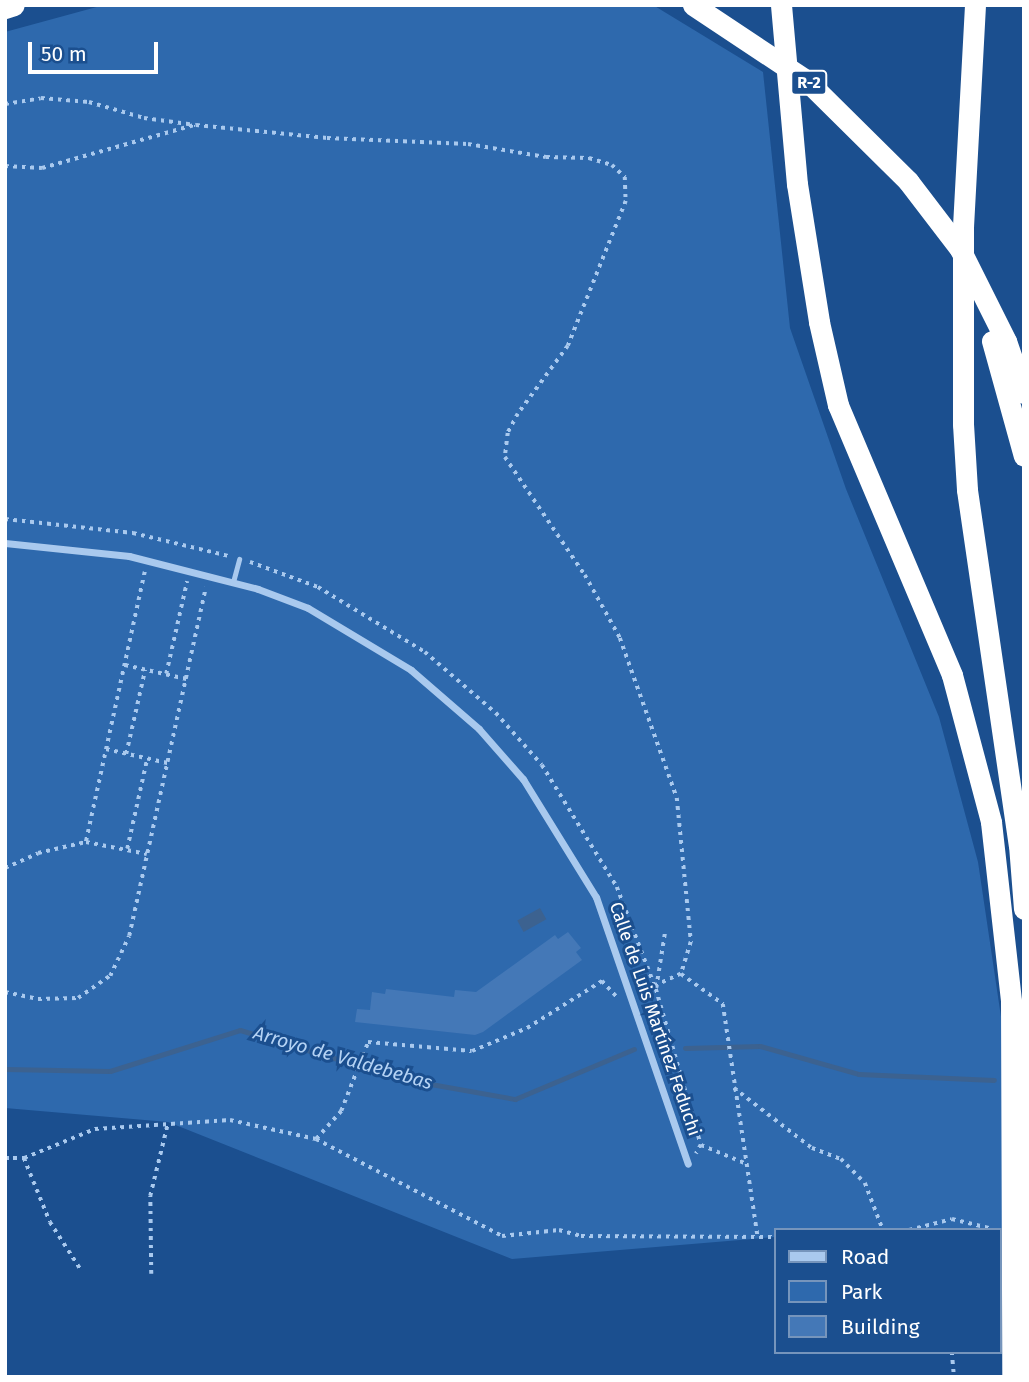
<!DOCTYPE html>
<html>
<head>
<meta charset="utf-8">
<style>
	body { margin:0 }
	#map { position:relative; width:1029px; height:1382px; overflow:hidden; background:#1b4f8f; font-family:"Fira Sans",sans-serif }
	div>[style] { position:absolute }
	[style*='--x'] { left:calc(var(--x)*1px); top:calc(var(--y)*1px); width:calc(var(--w)*1px); rotate:calc(var(--a)*1deg) }
	.green>* { inset:0; background:#2e69ad }
	.water>* { inset:0; background:#3c6290; transform-origin:0 0 }
	.stream>* { height:5px; margin:-2.5px; padding:0 2.5px; transform-origin:2.5px; border-radius:2.5px; background:#3c6290 }
	.building>* { inset:0; background:#4478b7 }
	.path>* { height:3.5px; margin-top:-1.75px; transform-origin:0; background:repeating-linear-gradient(90deg,#a9c9ee 0 3.5px,transparent 0 8.5px) }
	.lane>* { height:5px; margin:-2.5px; padding:0 2.5px; transform-origin:2.5px; border-radius:2.5px; background:#a9c9ee }
	.street>* { height:7px; margin:-3.5px; padding:0 3.5px; transform-origin:3.5px; border-radius:3.5px; background:#a9c9ee }
	.highway>* { height:21px; margin:-10.5px; padding:0 10.5px; transform-origin:10.5px; border-radius:10.5px; background:#fff }
	.highway-bridge>* { height:21px; margin:-10.5px; padding:0 10.5px; transform-origin:10.5px; border-radius:10.5px; background:#fff }
	span { translate:-50% -50%; white-space:nowrap; text-align:center; line-height:1.15; -webkit-text-stroke:6px #1b4f8f; paint-order:stroke }
	.shield-label span { padding:2px 5px; background:#1b4f8f; border:2px solid; border-radius:5px; -webkit-text-stroke-width:0 }
	.shield-label { font-size:16px; color:#fff; font-weight:700 }
	.street-label { font-size:18px; color:#fff }
	.water-label { font-size:19px; color:#b5d3f5; font-style:italic }
	.frame { position:absolute; inset:0; border:7px solid #fff; pointer-events:none }
	.legend { position:absolute; left:774px; top:1228px; width:228px; height:126px; box-sizing:border-box; background:#1b4f8f; border:2px solid #7695bc; margin:0; padding:9px 12px; list-style:none; font-size:21px; color:#fff }
	.legend li { display:flex; align-items:center; gap:14px; height:35px }
	.legend b { width:35px; border:2px solid #7695bc }
	.scale { position:absolute; left:28px; top:42px; width:130px; height:32px; box-sizing:border-box; border:4px solid #fff; border-top:0; padding-left:9px; font-size:21px; line-height:24px; white-space:nowrap; color:#fff; -webkit-text-stroke:5px #1b4f8f; paint-order:stroke }
</style>
</head>
<body>
<div id="map">
	<div class="green">
		<i style="clip-path:polygon(104px 5px,653px 5px,763px 72px,790px 328px,846px 489px,939px 717px,978px 862px,1004px 1037px,1003px 1232px,775px 1230px,775px 1237px,512px 1259px,168px 1122px,5px 1108px,5px 32px)"></i>
	</div>
	<div class="water">
		<i style="left:540px;top:908px;width:13px;height:26px;rotate:61deg"></i>
	</div>
	<div class="stream">
		<i style="--x:685;--y:1048;--w:75;--a:-1.5"></i>
		<i style="--x:760;--y:1046;--w:103;--a:15.8"></i>
		<i style="--x:859;--y:1074;--w:135;--a:2.5"></i>
		<i style="--x:5;--y:1069;--w:105;--a:1.1"></i>
		<i style="--x:110;--y:1071;--w:136;--a:-17.5"></i>
		<i style="--x:240;--y:1030;--w:175;--a:16.6"></i>
		<i style="--x:408;--y:1080;--w:109;--a:10.1"></i>
		<i style="--x:515;--y:1099;--w:129;--a:-22.8"></i>
	</div>
	<div class="building">
		<i style="clip-path:polygon(568px 932px,581px 948px,576px 952px,582px 960px,483px 1032px,475px 1035px,355px 1022px,357px 1009px,370px 1010px,372px 992px,385px 994px,386px 989px,454px 997px,455px 990px,476px 992px,555px 935px,558px 939px)"></i>
	</div>
	<div class="path">
		<i style="--x:5;--y:104;--w:36;--a:-9"></i>
		<i style="--x:41;--y:98;--w:48;--a:4.8"></i>
		<i style="--x:89;--y:102;--w:57;--a:16.2"></i>
		<i style="--x:144;--y:118;--w:52;--a:7.7"></i>
		<i style="--x:196;--y:125;--w:132;--a:5.7"></i>
		<i style="--x:327;--y:138;--w:141;--a:2.4"></i>
		<i style="--x:468;--y:144;--w:79;--a:9.5"></i>
		<i style="--x:546;--y:157;--w:43;--a:1.3"></i>
		<i style="--x:589;--y:158;--w:24;--a:17"></i>
		<i style="--x:612;--y:165;--w:18;--a:43"></i>
		<i style="--x:625;--y:177;--w:24;--a:88"></i>
		<i style="--x:626;--y:201;--w:156;--a:111.8"></i>
		<i style="--x:568;--y:346;--w:84;--a:126.3"></i>
		<i style="--x:518;--y:414;--w:21;--a:118"></i>
		<i style="--x:508;--y:433;--w:24;--a:97"></i>
		<i style="--x:505;--y:457;--w:143;--a:55.9"></i>
		<i style="--x:585;--y:575;--w:72;--a:60.9"></i>
		<i style="--x:620;--y:638;--w:170;--a:70.4"></i>
		<i style="--x:677;--y:798;--w:145;--a:84.4"></i>
		<i style="--x:691;--y:942;--w:34;--a:107"></i>
		<i style="--x:681;--y:974;--w:43;--a:155.2"></i>
		<i style="--x:5;--y:166;--w:37;--a:3"></i>
		<i style="--x:42;--y:168;--w:158;--a:-15.8"></i>
		<i style="--x:5;--y:519;--w:129;--a:6.2"></i>
		<i style="--x:133;--y:533;--w:99;--a:13.5"></i>
		<i style="--x:250;--y:562;--w:72;--a:20.2"></i>
		<i style="--x:318;--y:587;--w:125;--a:31.3"></i>
		<i style="--x:425;--y:652;--w:94;--a:40.7"></i>
		<i style="--x:496;--y:713;--w:69;--a:48.5"></i>
		<i style="--x:542;--y:765;--w:143;--a:58.4"></i>
		<i style="--x:617;--y:887;--w:109;--a:69.1"></i>
		<i style="--x:656;--y:989;--w:162;--a:73.9"></i>
		<i style="--x:701;--y:1145;--w:10;--a:119"></i>
		<i style="--x:145;--y:572;--w:276;--a:102.3"></i>
		<i style="--x:86;--y:842;--w:62;--a:11.1"></i>
		<i style="--x:125;--y:665;--w:63;--a:12.9"></i>
		<i style="--x:166;--y:674;--w:95;--a:-77.3"></i>
		<i style="--x:106;--y:749;--w:63;--a:12.9"></i>
		<i style="--x:126;--y:754;--w:86;--a:-77.3"></i>
		<i style="--x:127;--y:849;--w:92;--a:-77.5"></i>
		<i style="--x:5;--y:868;--w:36;--a:-24"></i>
		<i style="--x:38;--y:853;--w:49;--a:-12.9"></i>
		<i style="--x:681;--y:974;--w:52;--a:35.5"></i>
		<i style="--x:723;--y:1004;--w:237;--a:81.5"></i>
		<i style="--x:656;--y:988;--w:58;--a:-81"></i>
		<i style="--x:5;--y:992;--w:34;--a:12"></i>
		<i style="--x:38;--y:999;--w:40;--a:-1.4"></i>
		<i style="--x:78;--y:998;--w:39;--a:-35"></i>
		<i style="--x:110;--y:976;--w:44;--a:-64.6"></i>
		<i style="--x:129;--y:936;--w:357;--a:-77.6"></i>
		<i style="--x:734;--y:1088;--w:98;--a:37.6"></i>
		<i style="--x:812;--y:1148;--w:31;--a:21"></i>
		<i style="--x:841;--y:1159;--w:34;--a:45"></i>
		<i style="--x:865;--y:1183;--w:50;--a:69"></i>
		<i style="--x:316;--y:1139;--w:38;--a:-48"></i>
		<i style="--x:341;--y:1111;--w:74;--a:-68.6"></i>
		<i style="--x:368;--y:1042;--w:104;--a:4.9"></i>
		<i style="--x:472;--y:1051;--w:60;--a:-22.7"></i>
		<i style="--x:527;--y:1028;--w:89;--a:-32.1"></i>
		<i style="--x:602;--y:981;--w:23;--a:47"></i>
		<i style="--x:701;--y:1145;--w:50;--a:22.4"></i>
		<i style="--x:5;--y:1158;--w:19;--a:0"></i>
		<i style="--x:24;--y:1158;--w:77;--a:-22.2"></i>
		<i style="--x:95;--y:1129;--w:135;--a:-3.8"></i>
		<i style="--x:230;--y:1120;--w:88;--a:12.5"></i>
		<i style="--x:316;--y:1139;--w:210;--a:27.5"></i>
		<i style="--x:502;--y:1236;--w:57;--a:-6"></i>
		<i style="--x:559;--y:1230;--w:23;--a:15"></i>
		<i style="--x:581;--y:1236;--w:194;--a:0.3"></i>
		<i style="--x:24;--y:1158;--w:69;--a:67.9"></i>
		<i style="--x:50;--y:1222;--w:57;--a:57.1"></i>
		<i style="--x:909;--y:1230;--w:44;--a:-14.3"></i>
		<i style="--x:952;--y:1219;--w:42;--a:13.7"></i>
		<i style="--x:151;--y:1274;--w:78;--a:-90.7"></i>
		<i style="--x:150;--y:1196;--w:76;--a:-76.3"></i>
		<i style="--x:952;--y:1352;--w:25;--a:85"></i>
	</div>
	<div class="lane">
		<i style="--x:233;--y:582;--w:24;--a:-75"></i>
	</div>
	<div class="street">
		<i style="--x:5;--y:543;--w:125;--a:6"></i>
		<i style="--x:129;--y:556;--w:133;--a:14.3"></i>
		<i style="--x:258;--y:589;--w:53;--a:20.8"></i>
		<i style="--x:308;--y:608;--w:120;--a:31"></i>
		<i style="--x:411;--y:670;--w:90;--a:40.9"></i>
		<i style="--x:479;--y:729;--w:67;--a:48.7"></i>
		<i style="--x:523;--y:779;--w:139;--a:58.3"></i>
		<i style="--x:596;--y:897;--w:282;--a:71"></i>
	</div>
	<div class="highway">
		<i style="--x:693;--y:5;--w:136;--a:33.6"></i>
		<i style="--x:806;--y:80;--w:144;--a:44.7"></i>
		<i style="--x:975;--y:5;--w:221;--a:93.1"></i>
		<i style="--x:963;--y:226;--w:198;--a:90"></i>
		<i style="--x:963;--y:424;--w:66;--a:86.5"></i>
		<i style="--x:967;--y:490;--w:359;--a:81.7"></i>
		<i style="--x:1019;--y:845;--w:64;--a:85.5"></i>
		<i style="--x:5;--y:8;--w:9;--a:-18"></i>
		<i style="--x:797;--y:184;--w:140;--a:80.9"></i>
		<i style="--x:819;--y:322;--w:85;--a:77.1"></i>
		<i style="--x:838;--y:405;--w:293;--a:67.1"></i>
		<i style="--x:952;--y:675;--w:152;--a:75.1"></i>
		<i style="--x:991;--y:822;--w:180;--a:83.6"></i>
		<i style="--x:1011;--y:1001;--w:376;--a:89.8"></i>
		<i style="--x:992;--y:341;--w:119;--a:74.5"></i>
		<i style="--x:1006;--y:341;--w:55;--a:70.9"></i>
	</div>
	<div class="highway-bridge">
		<i style="--x:781;--y:5;--w:180;--a:84.9"></i>
		<i style="--x:908;--y:181;--w:86;--a:52.6"></i>
		<i style="--x:960;--y:249;--w:103;--a:63.4"></i>
	</div>
	<div class="shield-label">
		<span style="left:809px;top:83px">R-2</span>
	</div>
	<div class="street-label">
		<span style="left:655px;top:1019px;rotate:71deg">Calle de Luis Martínez Feduchi</span>
	</div>
	<div class="water-label">
		<span style="left:343px;top:1058px;rotate:16deg">Arroyo de Valdebebas</span>
	</div>
	<div class="frame"></div>
	<ul class="legend">
	<li><b style="height:9px;background:#a9c9ee"></b>Road</li>
	<li><b style="height:19px;background:#2e69ad"></b>Park</li>
	<li><b style="height:19px;background:#4478b7"></b>Building</li>
	</ul>
	<div class="scale">50 m</div>
</div>
</body>
</html>
